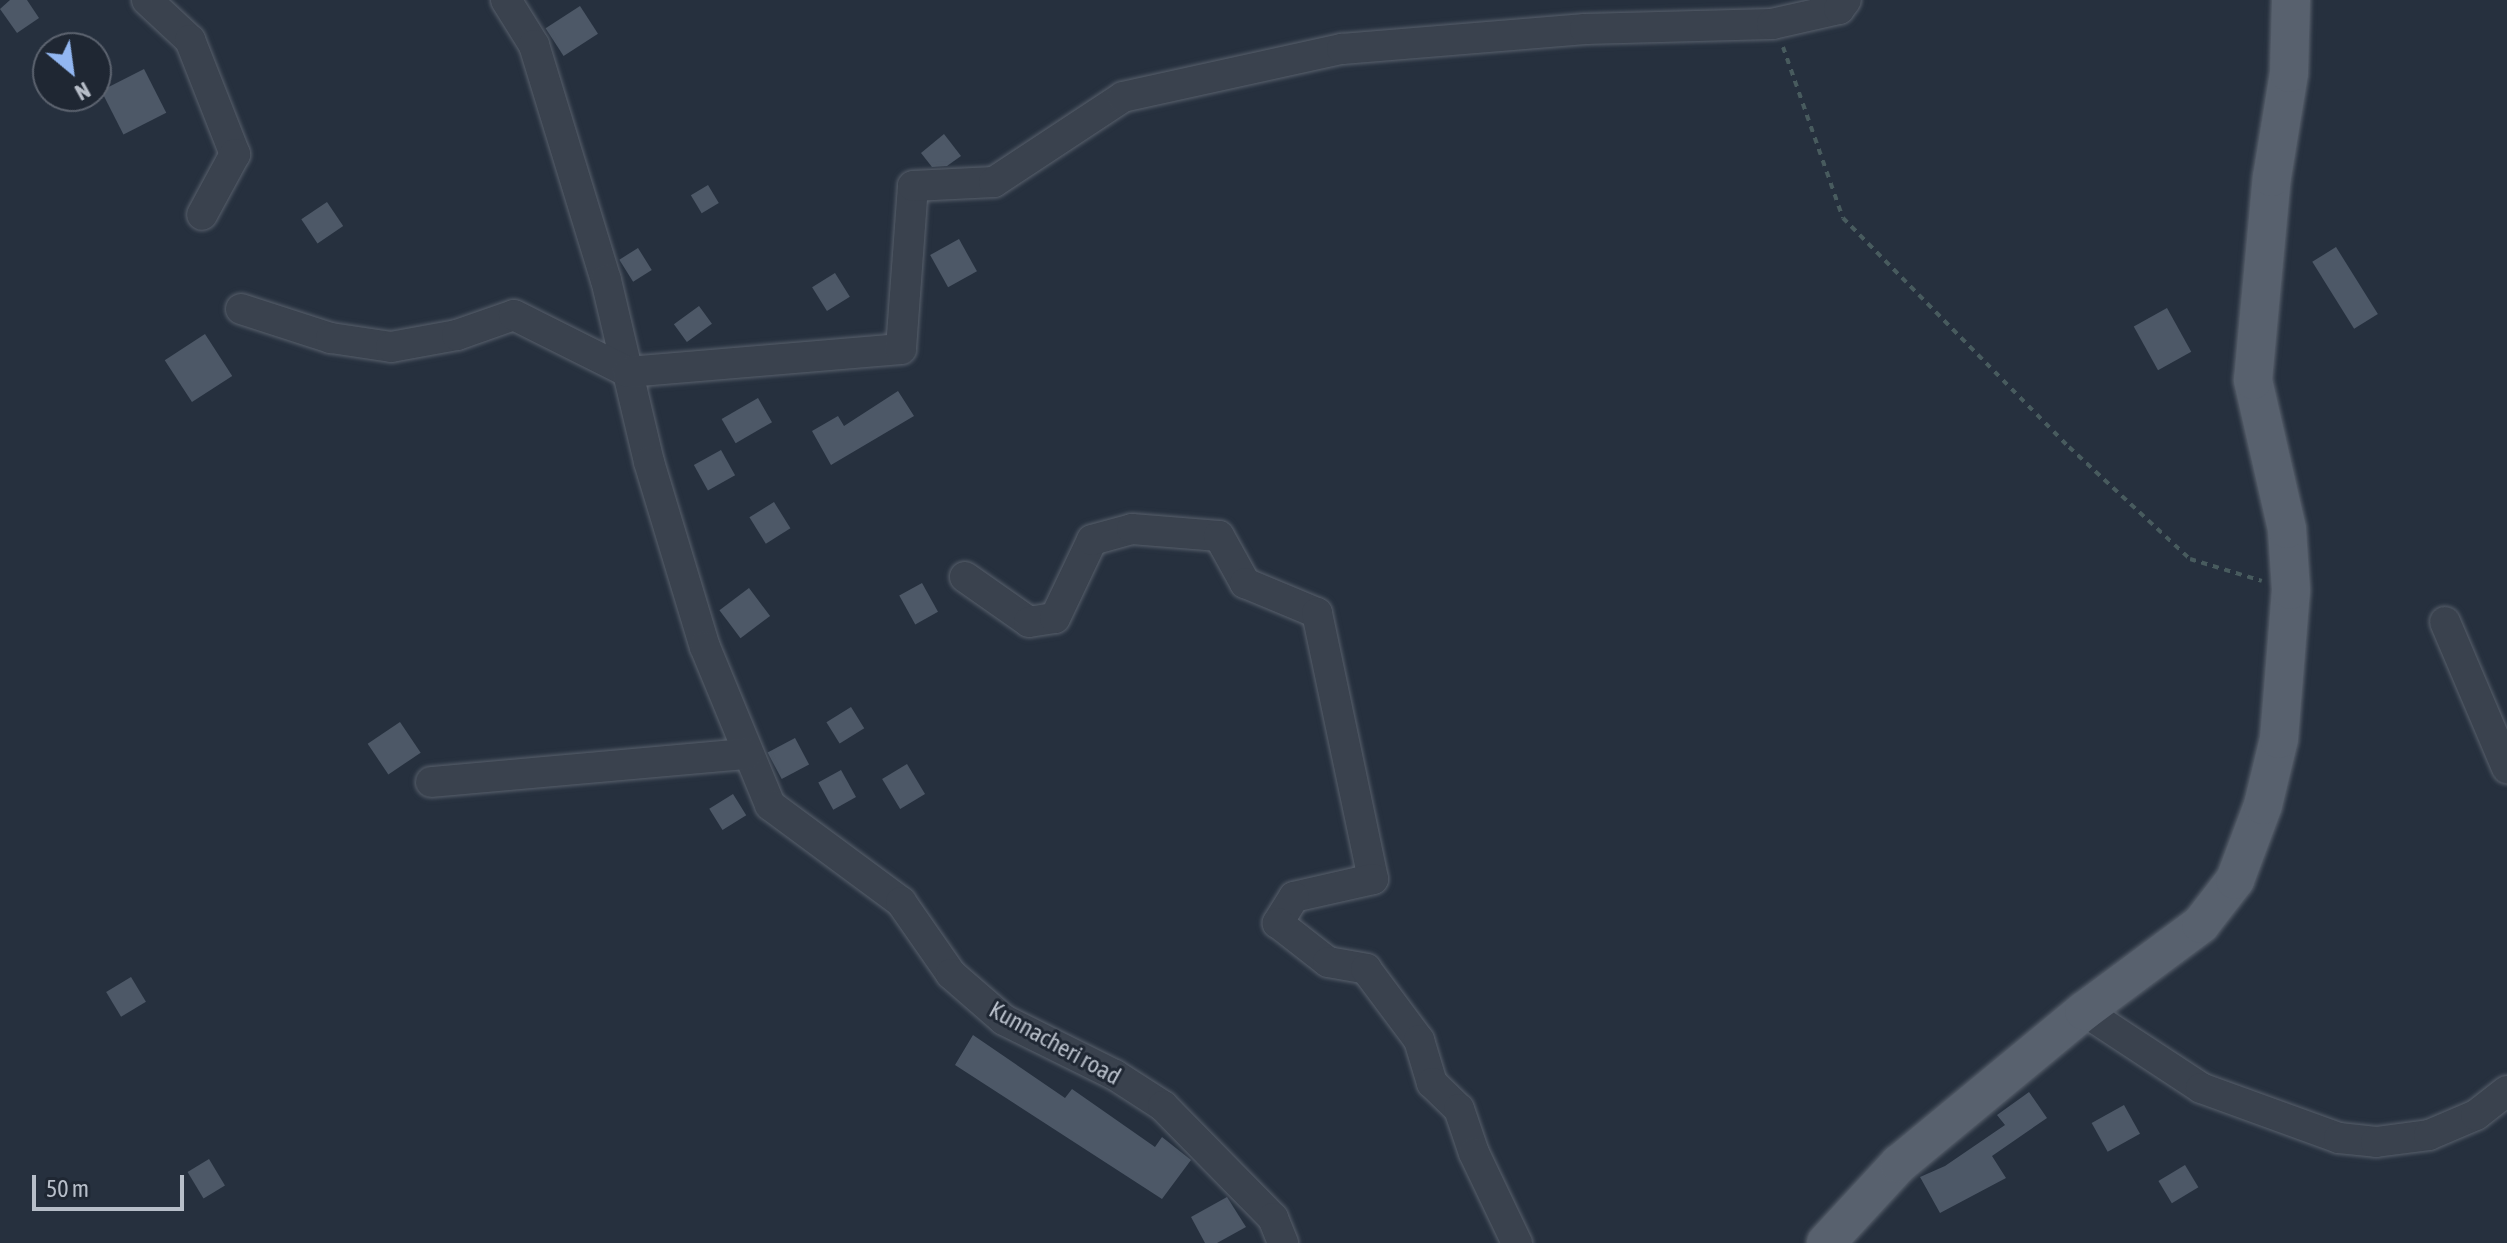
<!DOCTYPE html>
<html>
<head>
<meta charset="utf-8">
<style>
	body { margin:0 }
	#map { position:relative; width:2507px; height:1243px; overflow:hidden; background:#26303e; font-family:"Asap Condensed",sans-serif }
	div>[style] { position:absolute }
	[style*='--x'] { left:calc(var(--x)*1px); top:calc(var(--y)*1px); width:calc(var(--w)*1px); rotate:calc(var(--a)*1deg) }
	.building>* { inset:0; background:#4d5867; transform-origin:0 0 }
	.path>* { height:4px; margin-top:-2px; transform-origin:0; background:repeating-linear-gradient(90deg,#485b5e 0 6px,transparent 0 12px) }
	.roads { filter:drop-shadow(0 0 2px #58606c) drop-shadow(0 0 2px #58606c) }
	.minor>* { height:30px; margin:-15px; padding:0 15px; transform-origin:15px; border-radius:15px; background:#3a424e }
	.major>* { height:38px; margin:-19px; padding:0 19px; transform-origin:19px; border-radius:19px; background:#58616e }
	span { translate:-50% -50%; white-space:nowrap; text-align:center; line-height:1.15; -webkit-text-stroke:6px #1f2733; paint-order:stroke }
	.street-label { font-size:24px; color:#b7bec9 }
	.north { position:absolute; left:32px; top:32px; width:80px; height:80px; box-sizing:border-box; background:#1f2733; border:2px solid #5c636f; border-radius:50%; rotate:151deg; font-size:22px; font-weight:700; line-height:32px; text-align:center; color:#b7bec9 }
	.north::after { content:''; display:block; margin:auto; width:28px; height:36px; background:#92b7f2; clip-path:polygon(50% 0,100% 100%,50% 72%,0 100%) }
	.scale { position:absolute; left:32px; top:1175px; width:152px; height:36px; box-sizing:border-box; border:4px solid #b7bec9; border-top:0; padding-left:10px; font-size:24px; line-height:28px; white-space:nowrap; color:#b7bec9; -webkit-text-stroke:6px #1f2733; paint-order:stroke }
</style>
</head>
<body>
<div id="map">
	<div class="building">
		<i style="clip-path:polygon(10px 0,27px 0,39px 18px,17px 33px,0 9px)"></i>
		<i style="left:580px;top:6px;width:33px;height:41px;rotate:57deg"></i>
		<i style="left:144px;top:69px;width:49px;height:48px;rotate:63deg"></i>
		<i style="clip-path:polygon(944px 134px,961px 156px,947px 166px,932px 167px,921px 153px)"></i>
		<i style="left:708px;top:185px;width:21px;height:20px;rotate:59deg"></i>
		<i style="left:327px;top:202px;width:29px;height:31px;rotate:56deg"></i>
		<i style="left:959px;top:239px;width:37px;height:33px;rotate:61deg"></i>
		<i style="left:2336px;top:247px;width:79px;height:28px;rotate:58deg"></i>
		<i style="left:638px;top:248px;width:26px;height:22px;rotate:58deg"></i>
		<i style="left:835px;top:273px;width:28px;height:27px;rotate:58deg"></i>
		<i style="left:699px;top:306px;width:22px;height:31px;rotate:54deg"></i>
		<i style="left:2167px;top:308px;width:50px;height:38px;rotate:61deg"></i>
		<i style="left:205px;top:334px;width:50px;height:48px;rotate:57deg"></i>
		<i style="clip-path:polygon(898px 391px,914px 416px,831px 465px,812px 431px,838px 416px,844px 426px)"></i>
		<i style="left:758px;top:398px;width:28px;height:42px;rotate:60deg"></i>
		<i style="left:721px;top:450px;width:29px;height:31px;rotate:61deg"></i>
		<i style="left:774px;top:502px;width:31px;height:29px;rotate:58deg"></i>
		<i style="left:922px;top:583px;width:33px;height:26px;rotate:61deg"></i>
		<i style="left:749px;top:588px;width:35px;height:37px;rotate:53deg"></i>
		<i style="left:851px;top:707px;width:25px;height:29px;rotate:58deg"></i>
		<i style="left:400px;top:722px;width:37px;height:39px;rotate:56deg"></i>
		<i style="left:795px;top:738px;width:30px;height:31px;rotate:62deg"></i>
		<i style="left:907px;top:764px;width:35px;height:29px;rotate:59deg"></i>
		<i style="left:841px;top:770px;width:31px;height:26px;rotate:61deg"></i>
		<i style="left:733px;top:794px;width:25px;height:28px;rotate:58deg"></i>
		<i style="left:131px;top:977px;width:29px;height:29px;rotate:59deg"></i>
		<i style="clip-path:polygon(973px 1035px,1065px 1098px,1072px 1089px,1155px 1147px,1162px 1137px,1191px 1160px,1162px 1199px,955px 1065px)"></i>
		<i style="clip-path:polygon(2029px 1092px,2047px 1118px,1992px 1156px,2006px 1178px,1940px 1213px,1920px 1177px,1945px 1166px,2005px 1125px,1997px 1115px)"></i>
		<i style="left:2124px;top:1105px;width:33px;height:37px;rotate:61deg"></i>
		<i style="left:209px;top:1159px;width:31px;height:25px;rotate:59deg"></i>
		<i style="left:2185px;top:1165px;width:26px;height:31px;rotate:59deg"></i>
		<i style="clip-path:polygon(1227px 1197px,1246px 1227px,1217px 1243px,1205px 1243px,1191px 1217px)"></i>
	</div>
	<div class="path">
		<i style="--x:1783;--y:47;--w:181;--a:70.7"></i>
		<i style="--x:1843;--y:218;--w:322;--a:45.4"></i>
		<i style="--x:2069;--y:447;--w:165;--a:42.8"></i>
		<i style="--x:2190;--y:559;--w:75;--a:17"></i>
	</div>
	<div class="roads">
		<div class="minor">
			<i style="--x:147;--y:0;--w:59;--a:42.9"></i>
			<i style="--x:190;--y:40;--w:123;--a:68.5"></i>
			<i style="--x:235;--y:154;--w:69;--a:118.4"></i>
			<i style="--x:506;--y:0;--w:53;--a:58.1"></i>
			<i style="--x:534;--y:45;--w:246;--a:73"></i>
			<i style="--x:606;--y:280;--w:187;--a:76.7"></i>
			<i style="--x:649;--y:462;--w:193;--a:73.2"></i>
			<i style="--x:705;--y:647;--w:171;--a:67.6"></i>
			<i style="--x:770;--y:805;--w:163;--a:36.5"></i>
			<i style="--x:901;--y:902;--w:88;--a:55.2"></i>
			<i style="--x:951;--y:974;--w:70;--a:41"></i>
			<i style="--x:1004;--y:1020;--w:124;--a:26.4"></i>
			<i style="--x:1115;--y:1075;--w:57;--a:32.9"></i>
			<i style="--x:1163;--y:1106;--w:157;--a:45.5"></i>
			<i style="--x:1273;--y:1218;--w:27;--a:68"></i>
			<i style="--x:241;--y:309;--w:95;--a:17.9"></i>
			<i style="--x:331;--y:338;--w:61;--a:8.5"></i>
			<i style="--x:391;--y:347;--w:67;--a:-10.3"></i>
			<i style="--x:457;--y:335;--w:60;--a:-19.3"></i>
			<i style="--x:514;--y:315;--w:127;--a:26.6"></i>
			<i style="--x:628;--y:372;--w:274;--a:-4.8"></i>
			<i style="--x:901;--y:349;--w:163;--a:-85.8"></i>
			<i style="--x:913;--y:186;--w:81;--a:-2.8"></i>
			<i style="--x:994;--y:182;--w:154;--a:-33.4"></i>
			<i style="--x:1123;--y:97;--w:224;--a:-12.4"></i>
			<i style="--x:1342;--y:49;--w:244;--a:-4.7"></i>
			<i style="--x:1585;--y:29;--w:187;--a:-1.5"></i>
			<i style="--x:1772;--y:24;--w:69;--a:-12.6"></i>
			<i style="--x:1839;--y:9;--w:11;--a:-52"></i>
			<i style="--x:965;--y:577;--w:78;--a:35.1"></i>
			<i style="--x:1029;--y:622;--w:26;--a:-9"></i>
			<i style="--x:1055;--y:618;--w:86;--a:-64.6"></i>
			<i style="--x:1092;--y:540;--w:41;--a:-15.4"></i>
			<i style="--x:1132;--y:529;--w:87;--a:4.6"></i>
			<i style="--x:1219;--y:536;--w:54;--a:61"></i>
			<i style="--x:1245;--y:583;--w:78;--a:22.6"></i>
			<i style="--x:1317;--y:613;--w:272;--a:78.1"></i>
			<i style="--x:1373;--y:879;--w:81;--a:167.2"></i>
			<i style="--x:1294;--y:897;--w:31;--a:122"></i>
			<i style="--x:1278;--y:923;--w:63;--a:38"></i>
			<i style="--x:1328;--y:962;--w:39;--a:10"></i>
			<i style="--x:1366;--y:969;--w:89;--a:53.3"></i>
			<i style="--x:1419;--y:1040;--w:45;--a:73.2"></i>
			<i style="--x:1432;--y:1083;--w:37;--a:44"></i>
			<i style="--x:1459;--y:1109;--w:46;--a:71.2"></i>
			<i style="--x:1474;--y:1153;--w:100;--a:64.5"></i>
			<i style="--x:2445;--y:622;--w:159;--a:67"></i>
			<i style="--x:431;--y:782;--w:317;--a:-5.1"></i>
			<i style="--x:2084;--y:1011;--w:140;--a:33.3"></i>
			<i style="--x:2201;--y:1088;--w:147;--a:19.9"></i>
			<i style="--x:2339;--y:1138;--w:37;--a:6"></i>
			<i style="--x:2376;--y:1142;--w:53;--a:-7.5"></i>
			<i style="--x:2429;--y:1135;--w:51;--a:-23.1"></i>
			<i style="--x:2476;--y:1115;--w:39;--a:-38"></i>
		</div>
		<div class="major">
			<i style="--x:1826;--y:1243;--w:108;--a:-47.3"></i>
			<i style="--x:1899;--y:1164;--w:240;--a:-39.6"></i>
			<i style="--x:2084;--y:1011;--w:146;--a:-36.6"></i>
			<i style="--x:2201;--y:924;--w:56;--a:-52.3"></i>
			<i style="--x:2235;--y:880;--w:80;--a:-69.5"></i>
			<i style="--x:2263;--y:805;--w:68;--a:-76.4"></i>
			<i style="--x:2279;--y:739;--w:149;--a:-85.4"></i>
			<i style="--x:2291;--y:590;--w:61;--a:-93.8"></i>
			<i style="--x:2287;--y:529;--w:153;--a:-102.9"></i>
			<i style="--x:2253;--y:380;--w:204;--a:-84.7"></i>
			<i style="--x:2272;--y:177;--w:105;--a:-80.7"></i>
			<i style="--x:2289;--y:73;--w:73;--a:-88.4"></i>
		</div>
	</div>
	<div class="street-label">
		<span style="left:1055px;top:1043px;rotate:29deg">Kunnacheri road</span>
	</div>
	<div class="north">N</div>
	<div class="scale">50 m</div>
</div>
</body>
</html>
